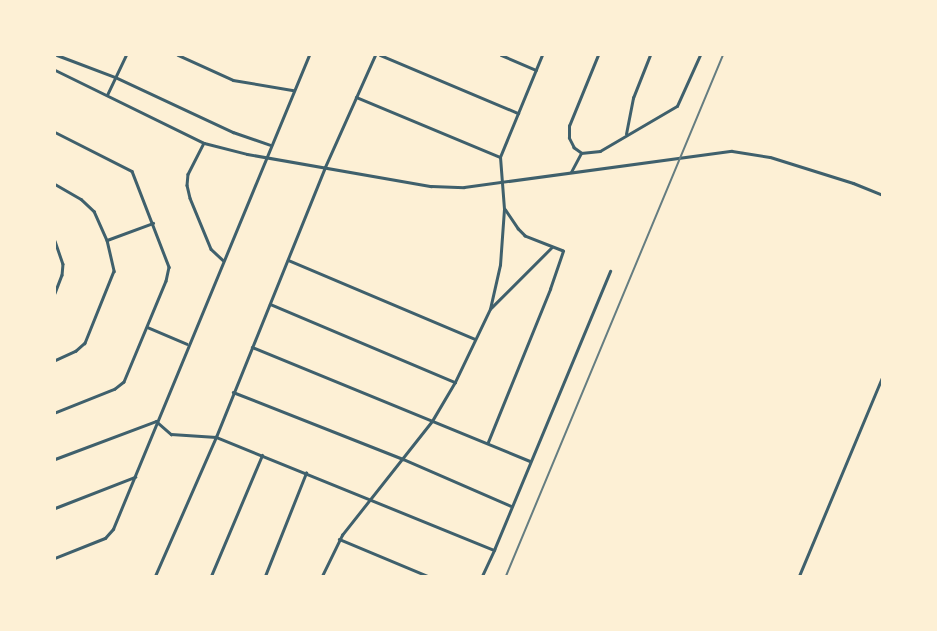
<!DOCTYPE html>
<html>
<head>
<meta charset="utf-8">
<style>
	body { margin:0 }
	#map { position:relative; width:937px; height:631px; overflow:hidden; background:#fdf0d5; font-family:Raleway,sans-serif }
	div>[style] { position:absolute }
	[style*='--x'] { left:calc(var(--x)*1px); top:calc(var(--y)*1px); width:calc(var(--w)*1px); rotate:calc(var(--a)*1deg) }
	.minor>* { height:2.5px; margin:-1.25px; padding:0 1.25px; transform-origin:1.25px; border-radius:1.25px; background:#3f606c }
	.tertiary>* { height:3px; margin:-1.5px; padding:0 1.5px; transform-origin:1.5px; border-radius:1.5px; background:#3f606c }
	.rail>* { height:2px; margin:-1px; padding:0 1px; transform-origin:1px; border-radius:1px; background:#657d81 }
	span { translate:-50% -50%; white-space:nowrap; text-align:center; line-height:1.15; -webkit-text-stroke:4px #fdf0d5; paint-order:stroke }
	.frame { position:absolute; inset:0; border:56px solid #fdf0d5; pointer-events:none }
</style>
</head>
<body>
<div id="map">
	<div class="minor">
		<i style="--x:57;--y:55;--w:62;--a:20.8"></i>
		<i style="--x:115;--y:77;--w:130;--a:25"></i>
		<i style="--x:233;--y:132;--w:39;--a:19"></i>
		<i style="--x:178;--y:55;--w:60;--a:24.4"></i>
		<i style="--x:233;--y:80;--w:61;--a:9.5"></i>
		<i style="--x:380;--y:55;--w:150;--a:22.8"></i>
		<i style="--x:501;--y:55;--w:38;--a:23"></i>
		<i style="--x:107;--y:95;--w:44;--a:-64.6"></i>
		<i style="--x:356;--y:97;--w:156;--a:22.6"></i>
		<i style="--x:55;--y:132;--w:86;--a:26.9"></i>
		<i style="--x:132;--y:171;--w:103;--a:68.9"></i>
		<i style="--x:169;--y:267;--w:14;--a:102"></i>
		<i style="--x:166;--y:281;--w:109;--a:112.6"></i>
		<i style="--x:124;--y:382;--w:11;--a:142"></i>
		<i style="--x:115;--y:389;--w:65;--a:158.2"></i>
		<i style="--x:626;--y:134;--w:37;--a:-79"></i>
		<i style="--x:633;--y:98;--w:46;--a:-68.4"></i>
		<i style="--x:204;--y:143;--w:35;--a:117"></i>
		<i style="--x:188;--y:174;--w:11;--a:95"></i>
		<i style="--x:187;--y:185;--w:13;--a:77"></i>
		<i style="--x:190;--y:198;--w:55;--a:67.6"></i>
		<i style="--x:211;--y:249;--w:16;--a:43"></i>
		<i style="--x:581;--y:153;--w:9;--a:-144"></i>
		<i style="--x:574;--y:148;--w:11;--a:-117"></i>
		<i style="--x:569;--y:138;--w:12;--a:-90"></i>
		<i style="--x:569;--y:126;--w:77;--a:-67.8"></i>
		<i style="--x:571;--y:172;--w:21;--a:-62"></i>
		<i style="--x:581;--y:153;--w:19;--a:-6"></i>
		<i style="--x:600;--y:151;--w:89;--a:-30.3"></i>
		<i style="--x:677;--y:106;--w:56;--a:-65.7"></i>
		<i style="--x:55;--y:184;--w:30;--a:30"></i>
		<i style="--x:81;--y:199;--w:18;--a:43"></i>
		<i style="--x:94;--y:211;--w:32;--a:66"></i>
		<i style="--x:107;--y:240;--w:32;--a:77"></i>
		<i style="--x:114;--y:271;--w:78;--a:111.9"></i>
		<i style="--x:85;--y:343;--w:12;--a:138"></i>
		<i style="--x:76;--y:351;--w:23;--a:155"></i>
		<i style="--x:107;--y:240;--w:49;--a:-20.3"></i>
		<i style="--x:55;--y:241;--w:24;--a:71"></i>
		<i style="--x:63;--y:264;--w:11;--a:95"></i>
		<i style="--x:62;--y:275;--w:19;--a:111"></i>
		<i style="--x:288;--y:260;--w:203;--a:22.9"></i>
		<i style="--x:270;--y:304;--w:201;--a:22.9"></i>
		<i style="--x:491;--y:308;--w:86;--a:-45"></i>
		<i style="--x:147;--y:327;--w:43;--a:23"></i>
		<i style="--x:252;--y:347;--w:300;--a:22.3"></i>
		<i style="--x:233;--y:392;--w:183;--a:21.5"></i>
		<i style="--x:403;--y:459;--w:118;--a:23.5"></i>
		<i style="--x:488;--y:442;--w:165;--a:-67.9"></i>
		<i style="--x:550;--y:289;--w:40;--a:-71.1"></i>
		<i style="--x:563;--y:251;--w:41;--a:-158.5"></i>
		<i style="--x:525;--y:236;--w:10;--a:-135"></i>
		<i style="--x:518;--y:229;--w:23;--a:-124"></i>
		<i style="--x:55;--y:459;--w:108;--a:-20.6"></i>
		<i style="--x:156;--y:421;--w:20;--a:41"></i>
		<i style="--x:171;--y:434;--w:45;--a:3.8"></i>
		<i style="--x:216;--y:437;--w:300;--a:22.1"></i>
		<i style="--x:494;--y:550;--w:302;--a:-67.4"></i>
		<i style="--x:55;--y:508;--w:86;--a:-21.2"></i>
		<i style="--x:339;--y:539;--w:96;--a:22.6"></i>
		<i style="--x:55;--y:558;--w:54;--a:-21.8"></i>
		<i style="--x:105;--y:538;--w:12;--a:-48"></i>
		<i style="--x:113;--y:529;--w:513;--a:-67.53"></i>
		<i style="--x:155;--y:576;--w:152;--a:-66.3"></i>
		<i style="--x:216;--y:437;--w:291;--a:-68"></i>
		<i style="--x:325;--y:167;--w:123;--a:-65.9"></i>
		<i style="--x:211;--y:576;--w:131;--a:-67.1"></i>
		<i style="--x:265;--y:576;--w:111;--a:-68.3"></i>
		<i style="--x:322;--y:576;--w:46;--a:-64"></i>
		<i style="--x:342;--y:535;--w:145;--a:-51.7"></i>
		<i style="--x:432;--y:421;--w:45;--a:-59.5"></i>
		<i style="--x:455;--y:382;--w:81;--a:-64.4"></i>
		<i style="--x:490;--y:309;--w:45;--a:-77.2"></i>
		<i style="--x:500;--y:265;--w:56;--a:-85.9"></i>
		<i style="--x:504;--y:209;--w:52;--a:-94.4"></i>
		<i style="--x:500;--y:157;--w:110;--a:-67.6"></i>
		<i style="--x:482;--y:576;--w:29;--a:-65"></i>
		<i style="--x:799;--y:576;--w:215;--a:-67.3"></i>
	</div>
	<div class="tertiary">
		<i style="--x:55;--y:70;--w:166;--a:26.1"></i>
		<i style="--x:204;--y:143;--w:44;--a:14.3"></i>
		<i style="--x:247;--y:154;--w:187;--a:9.9"></i>
		<i style="--x:431;--y:186;--w:33;--a:2"></i>
		<i style="--x:464;--y:187;--w:270;--a:-7.7"></i>
		<i style="--x:732;--y:151;--w:38;--a:9"></i>
		<i style="--x:770;--y:157;--w:87;--a:17.4"></i>
		<i style="--x:853;--y:183;--w:31;--a:22"></i>
	</div>
	<div class="rail">
		<i style="--x:506;--y:576;--w:564;--a:-67.39"></i>
	</div>
	<div class="frame"></div>
</div>
</body>
</html>
